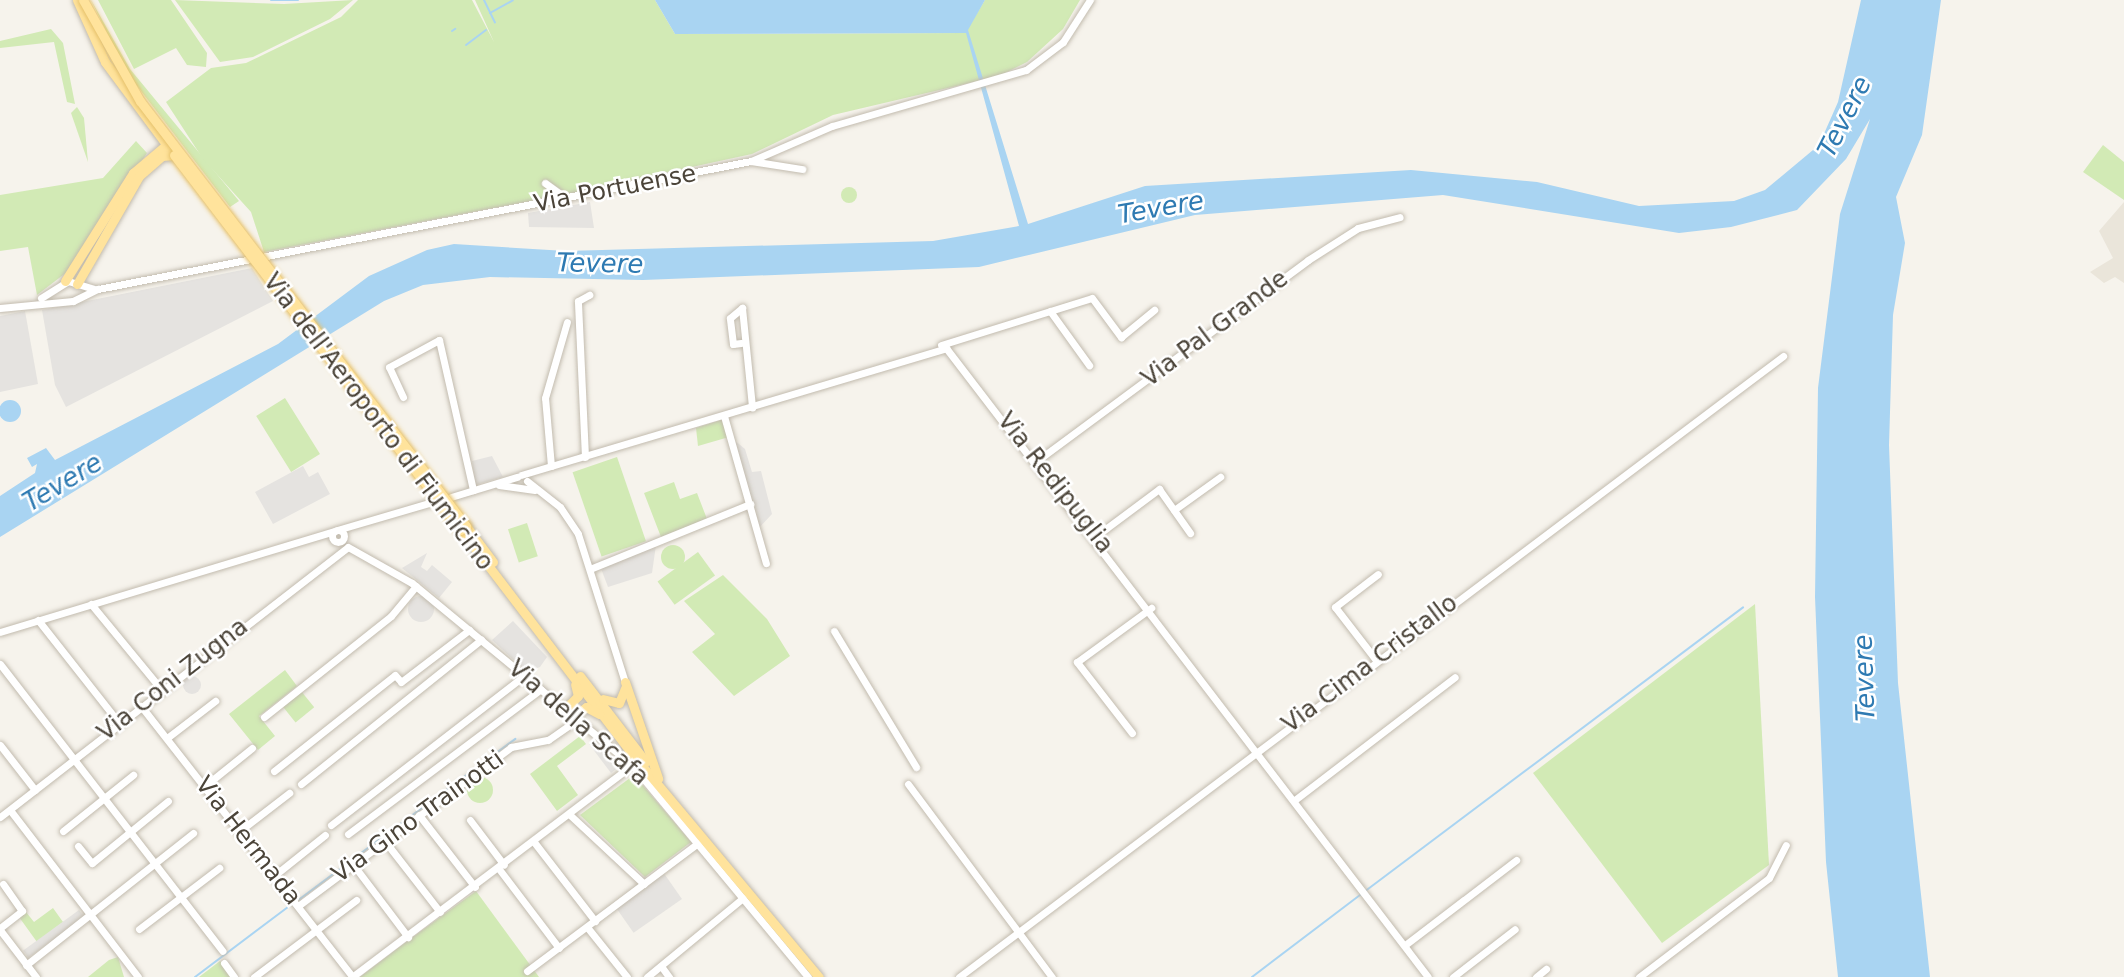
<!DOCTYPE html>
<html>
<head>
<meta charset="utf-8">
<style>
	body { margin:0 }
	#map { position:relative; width:2124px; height:977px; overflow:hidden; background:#f6f3ec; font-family:"DejaVu Sans",sans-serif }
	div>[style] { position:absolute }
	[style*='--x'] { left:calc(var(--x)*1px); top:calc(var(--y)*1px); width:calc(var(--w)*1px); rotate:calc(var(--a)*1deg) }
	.residential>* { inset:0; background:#eae5da }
	.green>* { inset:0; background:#d2eab5; transform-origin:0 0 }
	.round { border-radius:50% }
	.parking>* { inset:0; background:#e5e3e0; transform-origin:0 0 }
	.water>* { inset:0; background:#a9d4f2 }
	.stream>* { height:2px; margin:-1px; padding:0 1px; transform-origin:1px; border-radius:1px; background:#a9d4f2 }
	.roads { filter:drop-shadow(0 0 2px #c2bbae) drop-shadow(0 0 2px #c2bbae) }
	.minor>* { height:7px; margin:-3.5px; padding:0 3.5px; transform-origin:3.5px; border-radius:3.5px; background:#fff }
	.minor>.ring { margin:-3.5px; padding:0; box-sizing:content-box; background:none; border:7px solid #fff; border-radius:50% }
	.major>* { height:9px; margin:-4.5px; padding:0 4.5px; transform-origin:4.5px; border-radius:4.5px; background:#ffe39c }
	.bridges { filter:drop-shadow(0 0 2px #e6c16a) drop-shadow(0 0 2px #e6c16a) }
	.major-bridge>* { height:9px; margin:-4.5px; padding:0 4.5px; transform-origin:4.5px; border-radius:4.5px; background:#ffe39c }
	span { translate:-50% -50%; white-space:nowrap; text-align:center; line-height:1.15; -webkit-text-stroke:5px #fff; paint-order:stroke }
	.street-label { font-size:24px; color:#4b4439 }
	.water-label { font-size:26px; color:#2e7ab2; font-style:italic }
</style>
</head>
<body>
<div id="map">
	<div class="residential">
		<i style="clip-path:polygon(2124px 202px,2124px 283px,2115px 277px,2104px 283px,2090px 272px,2113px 258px,2099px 231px)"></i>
	</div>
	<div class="green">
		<i style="clip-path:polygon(91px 0,130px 69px,239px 201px,230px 207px,125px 70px)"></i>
		<i style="clip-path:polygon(98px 0,171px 0,207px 53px,206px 67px,187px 65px,176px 48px,134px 69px)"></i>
		<i style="clip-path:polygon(175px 0,284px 4px,353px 0,330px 19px,253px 57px,220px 62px)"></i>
		<i style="clip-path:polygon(358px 0,472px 0,494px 42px,475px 0,655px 0,675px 34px,965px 33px,985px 0,1080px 0,1063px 29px,1027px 62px,999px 76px,833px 115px,752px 154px,567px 194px,547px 180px,542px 185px,556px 196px,264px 252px,251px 212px,203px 159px,166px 102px,211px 68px,246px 63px,341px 17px)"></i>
		<i style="clip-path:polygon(51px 29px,63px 43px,75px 104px,67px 102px,54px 42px,0 48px,0 41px)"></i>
		<i style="clip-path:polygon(77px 107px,84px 118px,88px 162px,71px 113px)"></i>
		<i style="clip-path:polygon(136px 141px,147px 153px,67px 272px,37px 295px,28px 247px,0 251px,0 195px,103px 178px)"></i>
		<i style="clip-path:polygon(2103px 145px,2124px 162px,2124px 200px,2083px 172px)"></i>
		<i class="round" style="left:841px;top:187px;width:16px;height:16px"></i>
		<i style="left:285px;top:398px;width:66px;height:34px;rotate:58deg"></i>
		<i style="clip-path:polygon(724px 419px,729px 437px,698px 446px,696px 428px)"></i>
		<i style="left:617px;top:457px;width:89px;height:47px;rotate:71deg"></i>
		<i style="clip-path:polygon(674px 482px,680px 499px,697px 493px,707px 519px,661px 537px,644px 493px)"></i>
		<i style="left:527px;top:523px;width:35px;height:20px;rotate:72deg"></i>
		<i class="round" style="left:661px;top:545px;width:24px;height:24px"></i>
		<i style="left:698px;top:552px;width:29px;height:50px;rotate:54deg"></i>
		<i style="clip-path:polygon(723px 575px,767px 619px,790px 656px,734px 696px,692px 652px,715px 634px,684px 601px)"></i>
		<i style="clip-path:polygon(1755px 604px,1769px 865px,1662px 943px,1533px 773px)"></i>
		<i style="clip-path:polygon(285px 670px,297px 686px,259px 716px,275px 736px,258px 750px,229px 714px)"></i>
		<i style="left:301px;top:691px;width:21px;height:24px;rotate:51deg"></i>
		<i style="clip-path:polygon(580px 736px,586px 744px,557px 766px,578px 795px,557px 811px,530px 774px)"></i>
		<i style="clip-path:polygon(634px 775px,691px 842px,645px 877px,580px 815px)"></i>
		<i class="round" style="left:467px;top:777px;width:26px;height:26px"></i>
		<i style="clip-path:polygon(476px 891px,539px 977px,360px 977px,398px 948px)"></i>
		<i style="clip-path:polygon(53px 908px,63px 922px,37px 942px,19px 917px,26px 912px,34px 922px)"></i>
		<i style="clip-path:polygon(118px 957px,124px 977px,88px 977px,109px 960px)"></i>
		<i style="clip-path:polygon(220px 961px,232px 977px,199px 977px)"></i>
	</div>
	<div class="parking">
		<i style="clip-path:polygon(590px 202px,594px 228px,529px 227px,528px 213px)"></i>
		<i style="clip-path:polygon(252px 268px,273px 301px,66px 407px,55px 385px,42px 310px)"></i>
		<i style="clip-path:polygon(25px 311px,38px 384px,0 392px,0 316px)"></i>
		<i style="clip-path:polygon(734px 440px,745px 449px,752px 472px,761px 471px,772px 514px,759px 528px)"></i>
		<i style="clip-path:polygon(492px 456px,503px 477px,475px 485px,472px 461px)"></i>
		<i style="clip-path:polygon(303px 466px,309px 477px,318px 472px,330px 494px,273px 524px,255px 492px)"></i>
		<i style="clip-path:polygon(656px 545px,652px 573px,608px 587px,600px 566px)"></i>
		<i style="clip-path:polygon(427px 553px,421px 567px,427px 571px,432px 565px,452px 582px,439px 598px,402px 568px)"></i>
		<i class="round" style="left:408px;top:596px;width:26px;height:26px"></i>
		<i style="clip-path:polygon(513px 621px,547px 657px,540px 667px,527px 672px,492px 640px)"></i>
		<i class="round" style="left:183px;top:676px;width:18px;height:18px"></i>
		<i style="clip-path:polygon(594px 741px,620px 766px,611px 773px,589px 744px)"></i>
		<i style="left:663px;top:872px;width:33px;height:59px;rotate:55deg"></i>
		<i style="left:79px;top:910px;width:9px;height:69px;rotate:54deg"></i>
	</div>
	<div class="water">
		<i style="clip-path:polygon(655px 0,985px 0,968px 30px,1028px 224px,1145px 186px,1411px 170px,1537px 182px,1639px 206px,1734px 201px,1765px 190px,1819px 145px,1838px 102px,1861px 0,1941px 0,1922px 135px,1896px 197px,1905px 243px,1893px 315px,1889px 445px,1898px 683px,1930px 977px,1838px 977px,1826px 862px,1815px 597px,1818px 388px,1840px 214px,1870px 119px,1846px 159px,1797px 210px,1731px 227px,1679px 233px,1443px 195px,1195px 215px,979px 267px,643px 280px,490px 277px,423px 285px,384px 301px,0 537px,0 496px,35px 473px,37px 464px,32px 467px,27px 458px,46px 448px,55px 460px,278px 344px,369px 276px,427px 250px,454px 244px,566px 251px,933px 241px,1019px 226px,966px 33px,675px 34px)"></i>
		<i class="round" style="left:-1px;top:400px;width:22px;height:22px"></i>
	</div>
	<div class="stream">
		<i style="--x:271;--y:0;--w:27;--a:0"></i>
		<i style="--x:484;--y:0;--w:25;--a:64"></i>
		<i style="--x:490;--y:13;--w:26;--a:-29"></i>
		<i style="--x:452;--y:31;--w:4;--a:-34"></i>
		<i style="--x:466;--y:45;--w:25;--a:-37"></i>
		<i style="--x:353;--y:859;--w:202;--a:-36.5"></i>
		<i style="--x:1364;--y:892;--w:474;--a:-36.9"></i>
		<i style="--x:297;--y:901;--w:64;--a:-36.7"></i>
		<i style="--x:195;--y:977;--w:121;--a:-37"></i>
		<i style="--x:1252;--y:977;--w:136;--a:-37.2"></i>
	</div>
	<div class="roads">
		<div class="minor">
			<i style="--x:751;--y:161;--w:52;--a:8.9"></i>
			<i style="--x:545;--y:183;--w:27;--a:36"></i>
			<i style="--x:41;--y:298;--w:32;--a:-32"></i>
			<i style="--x:68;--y:281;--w:27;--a:17"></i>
			<i style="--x:0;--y:308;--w:73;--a:-5.5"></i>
			<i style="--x:73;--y:301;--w:28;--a:-26"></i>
			<i style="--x:98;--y:289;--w:665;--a:-11.09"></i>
			<i style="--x:751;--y:161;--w:88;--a:-23.4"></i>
			<i style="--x:832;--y:126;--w:202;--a:-16.1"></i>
			<i style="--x:1026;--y:70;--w:46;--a:-37.1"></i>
			<i style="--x:1063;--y:42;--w:50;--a:-57.3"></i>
			<i style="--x:1050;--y:311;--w:67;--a:54.2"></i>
			<i style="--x:741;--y:343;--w:8;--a:173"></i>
			<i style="--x:733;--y:344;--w:26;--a:-97"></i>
			<i style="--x:730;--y:318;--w:16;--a:-40"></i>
			<i style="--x:742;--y:308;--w:100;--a:84.2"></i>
			<i style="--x:941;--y:345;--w:158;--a:-17.3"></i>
			<i style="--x:1092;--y:298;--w:49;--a:53.4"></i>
			<i style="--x:1121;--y:337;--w:43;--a:-39.3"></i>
			<i style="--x:403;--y:397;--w:33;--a:-115"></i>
			<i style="--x:389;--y:367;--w:57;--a:-28.4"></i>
			<i style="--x:439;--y:340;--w:154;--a:77.2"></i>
			<i style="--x:724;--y:416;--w:153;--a:74.1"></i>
			<i style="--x:585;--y:457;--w:156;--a:-92.6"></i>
			<i style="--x:578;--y:301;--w:13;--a:-29"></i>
			<i style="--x:1038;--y:460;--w:336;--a:-36.5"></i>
			<i style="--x:1308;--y:260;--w:59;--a:-32.6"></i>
			<i style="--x:1358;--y:228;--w:43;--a:-14.7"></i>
			<i style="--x:551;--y:466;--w:68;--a:-95"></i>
			<i style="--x:545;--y:398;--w:79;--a:-73.9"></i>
			<i style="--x:521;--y:475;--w:444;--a:-16.6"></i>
			<i style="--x:946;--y:348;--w:792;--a:52.54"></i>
			<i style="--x:527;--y:481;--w:42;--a:38.2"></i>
			<i style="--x:560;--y:507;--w:32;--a:56"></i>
			<i style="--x:578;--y:534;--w:155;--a:72.4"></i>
			<i style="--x:499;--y:485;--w:36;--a:8"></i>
			<i style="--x:451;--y:497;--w:69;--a:-16.9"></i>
			<i style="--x:1174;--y:510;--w:57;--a:-35.7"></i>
			<i class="ring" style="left:332px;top:530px;width:5px;height:5px"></i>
			<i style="--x:337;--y:530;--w:99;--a:-16.4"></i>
			<i style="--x:1096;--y:536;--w:79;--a:-36.7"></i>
			<i style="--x:1159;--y:489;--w:54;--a:54.8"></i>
			<i style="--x:348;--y:547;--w:73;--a:29.4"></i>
			<i style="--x:412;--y:583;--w:286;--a:39.6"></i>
			<i style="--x:632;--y:765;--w:276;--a:50.3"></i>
			<i style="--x:590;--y:569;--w:173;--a:-22.1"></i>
			<i style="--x:91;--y:604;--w:112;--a:50.5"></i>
			<i style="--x:38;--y:620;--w:131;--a:51.8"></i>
			<i style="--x:834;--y:631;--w:159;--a:58.9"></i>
			<i style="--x:0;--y:632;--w:349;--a:-16.8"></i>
			<i style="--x:1376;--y:660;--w:67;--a:-127.7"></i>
			<i style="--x:1335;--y:607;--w:54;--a:-37.5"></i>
			<i style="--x:0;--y:664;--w:363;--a:52.2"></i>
			<i style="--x:141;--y:706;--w:344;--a:52"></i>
			<i style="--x:264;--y:717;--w:162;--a:-38.5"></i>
			<i style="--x:391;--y:616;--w:39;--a:-50"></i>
			<i style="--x:1132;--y:733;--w:90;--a:-127.8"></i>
			<i style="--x:1077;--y:662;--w:92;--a:-36.1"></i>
			<i style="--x:167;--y:738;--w:61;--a:-37.6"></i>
			<i style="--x:0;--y:745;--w:57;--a:52.1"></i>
			<i style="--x:274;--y:771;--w:154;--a:-38.4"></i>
			<i style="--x:395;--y:675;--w:9;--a:49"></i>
			<i style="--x:401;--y:682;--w:86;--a:-37.4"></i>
			<i style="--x:301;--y:784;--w:231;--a:-38.7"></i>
			<i style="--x:908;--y:784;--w:241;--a:53.3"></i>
			<i style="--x:206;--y:785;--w:59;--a:-38.8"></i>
			<i style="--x:1296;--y:799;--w:200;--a:-37.5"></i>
			<i style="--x:10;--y:810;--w:210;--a:52.5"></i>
			<i style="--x:419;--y:815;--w:91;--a:52.1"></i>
			<i style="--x:570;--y:815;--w:101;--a:43"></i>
			<i style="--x:0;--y:817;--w:440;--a:-37.8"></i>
			<i style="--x:470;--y:820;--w:56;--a:52.9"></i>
			<i style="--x:331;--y:825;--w:244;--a:-37.7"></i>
			<i style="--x:241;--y:830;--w:61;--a:-37.6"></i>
			<i style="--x:63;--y:831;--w:90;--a:-38.7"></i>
			<i style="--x:348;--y:834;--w:241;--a:-36.9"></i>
			<i style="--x:384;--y:840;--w:91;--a:52.1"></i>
			<i style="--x:534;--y:842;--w:100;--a:52.3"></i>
			<i style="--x:78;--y:846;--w:22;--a:51"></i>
			<i style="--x:92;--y:863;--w:98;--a:-39.2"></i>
			<i style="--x:352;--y:863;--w:93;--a:52.9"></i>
			<i style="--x:499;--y:869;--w:99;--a:52.8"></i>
			<i style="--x:275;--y:875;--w:64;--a:-38.7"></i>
			<i style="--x:298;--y:906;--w:266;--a:-36.7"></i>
			<i style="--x:511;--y:747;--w:38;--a:-11"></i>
			<i style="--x:548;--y:740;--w:37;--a:-35"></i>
			<i style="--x:587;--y:927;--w:64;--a:51.3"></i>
			<i style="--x:0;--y:928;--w:28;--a:-38"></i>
			<i style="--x:22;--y:911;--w:33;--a:-125"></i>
			<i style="--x:139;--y:929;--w:101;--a:-37.3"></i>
			<i style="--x:0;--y:930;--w:59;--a:52.5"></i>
			<i style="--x:1405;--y:945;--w:140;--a:-37.4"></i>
			<i style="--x:224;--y:963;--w:17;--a:54"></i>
			<i style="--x:26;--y:965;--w:213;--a:-38.3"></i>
			<i style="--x:661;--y:966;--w:14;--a:54"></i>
			<i style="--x:527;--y:971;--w:214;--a:-36.8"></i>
			<i style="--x:254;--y:977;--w:128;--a:-37"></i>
			<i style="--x:352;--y:977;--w:351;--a:-37.1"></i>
			<i style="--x:647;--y:977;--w:124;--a:-39.5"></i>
			<i style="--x:959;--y:977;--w:1032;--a:-37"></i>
			<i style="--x:1453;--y:977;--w:78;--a:-37.7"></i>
			<i style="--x:1536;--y:977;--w:13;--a:-39"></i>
			<i style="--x:1639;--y:977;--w:163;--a:-37.3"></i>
			<i style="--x:1769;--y:878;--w:37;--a:-63"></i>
		</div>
		<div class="major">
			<i style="--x:77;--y:0;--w:68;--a:65.7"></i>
			<i style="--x:105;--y:62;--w:116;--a:53.4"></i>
			<i style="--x:65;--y:281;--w:128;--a:-57.8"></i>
			<i style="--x:133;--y:173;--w:43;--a:-40.3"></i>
			<i style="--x:77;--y:284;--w:125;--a:-60.1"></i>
			<i style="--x:139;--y:176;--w:30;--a:-41"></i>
			<i style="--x:162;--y:156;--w:12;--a:-5"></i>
			<i style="--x:466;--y:526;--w:45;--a:53.1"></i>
			<i style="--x:461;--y:530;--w:285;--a:52.6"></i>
			<i style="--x:634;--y:756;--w:288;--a:50.1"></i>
			<i style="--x:580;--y:676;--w:108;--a:52.5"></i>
			<i style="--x:625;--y:682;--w:102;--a:71"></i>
			<i style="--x:603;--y:699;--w:16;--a:14"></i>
			<i style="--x:619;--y:703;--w:16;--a:-68"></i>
			<i style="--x:565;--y:709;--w:18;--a:-45"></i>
			<i style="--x:578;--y:696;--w:12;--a:-104"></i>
			<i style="--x:574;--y:716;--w:15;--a:-37"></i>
			<i style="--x:586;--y:707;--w:15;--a:28"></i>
		</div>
	</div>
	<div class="bridges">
		<div class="major-bridge">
			<i style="--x:83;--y:0;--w:116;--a:60.6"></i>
			<i style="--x:140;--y:101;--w:536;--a:52.51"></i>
			<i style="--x:174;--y:155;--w:472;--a:52.6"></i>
		</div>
	</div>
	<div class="street-label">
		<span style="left:615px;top:189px;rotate:-11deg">Via Portuense</span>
		<span style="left:1215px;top:329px;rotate:-37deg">Via Pal Grande</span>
		<span style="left:378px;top:422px;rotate:53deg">Via dell'Aeroporto di Fiumicino</span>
		<span style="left:1055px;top:483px;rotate:52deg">Via Redipuglia</span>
		<span style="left:1370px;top:664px;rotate:-37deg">Via Cima Cristallo</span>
		<span style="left:173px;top:680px;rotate:-38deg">Via Coni Zugna</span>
		<span style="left:578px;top:723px;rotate:41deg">Via della Scafa</span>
		<span style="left:418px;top:817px;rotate:-36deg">Via Gino Trainotti</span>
		<span style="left:248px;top:841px;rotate:52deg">Via Hermada</span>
	</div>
	<div class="water-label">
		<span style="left:1845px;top:117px;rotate:-63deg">Tevere</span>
		<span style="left:1161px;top:208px;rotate:-10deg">Tevere</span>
		<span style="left:600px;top:264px;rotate:1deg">Tevere</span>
		<span style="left:63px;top:483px;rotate:-31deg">Tevere</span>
		<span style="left:1865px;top:678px;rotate:-92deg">Tevere</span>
	</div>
</div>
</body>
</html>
